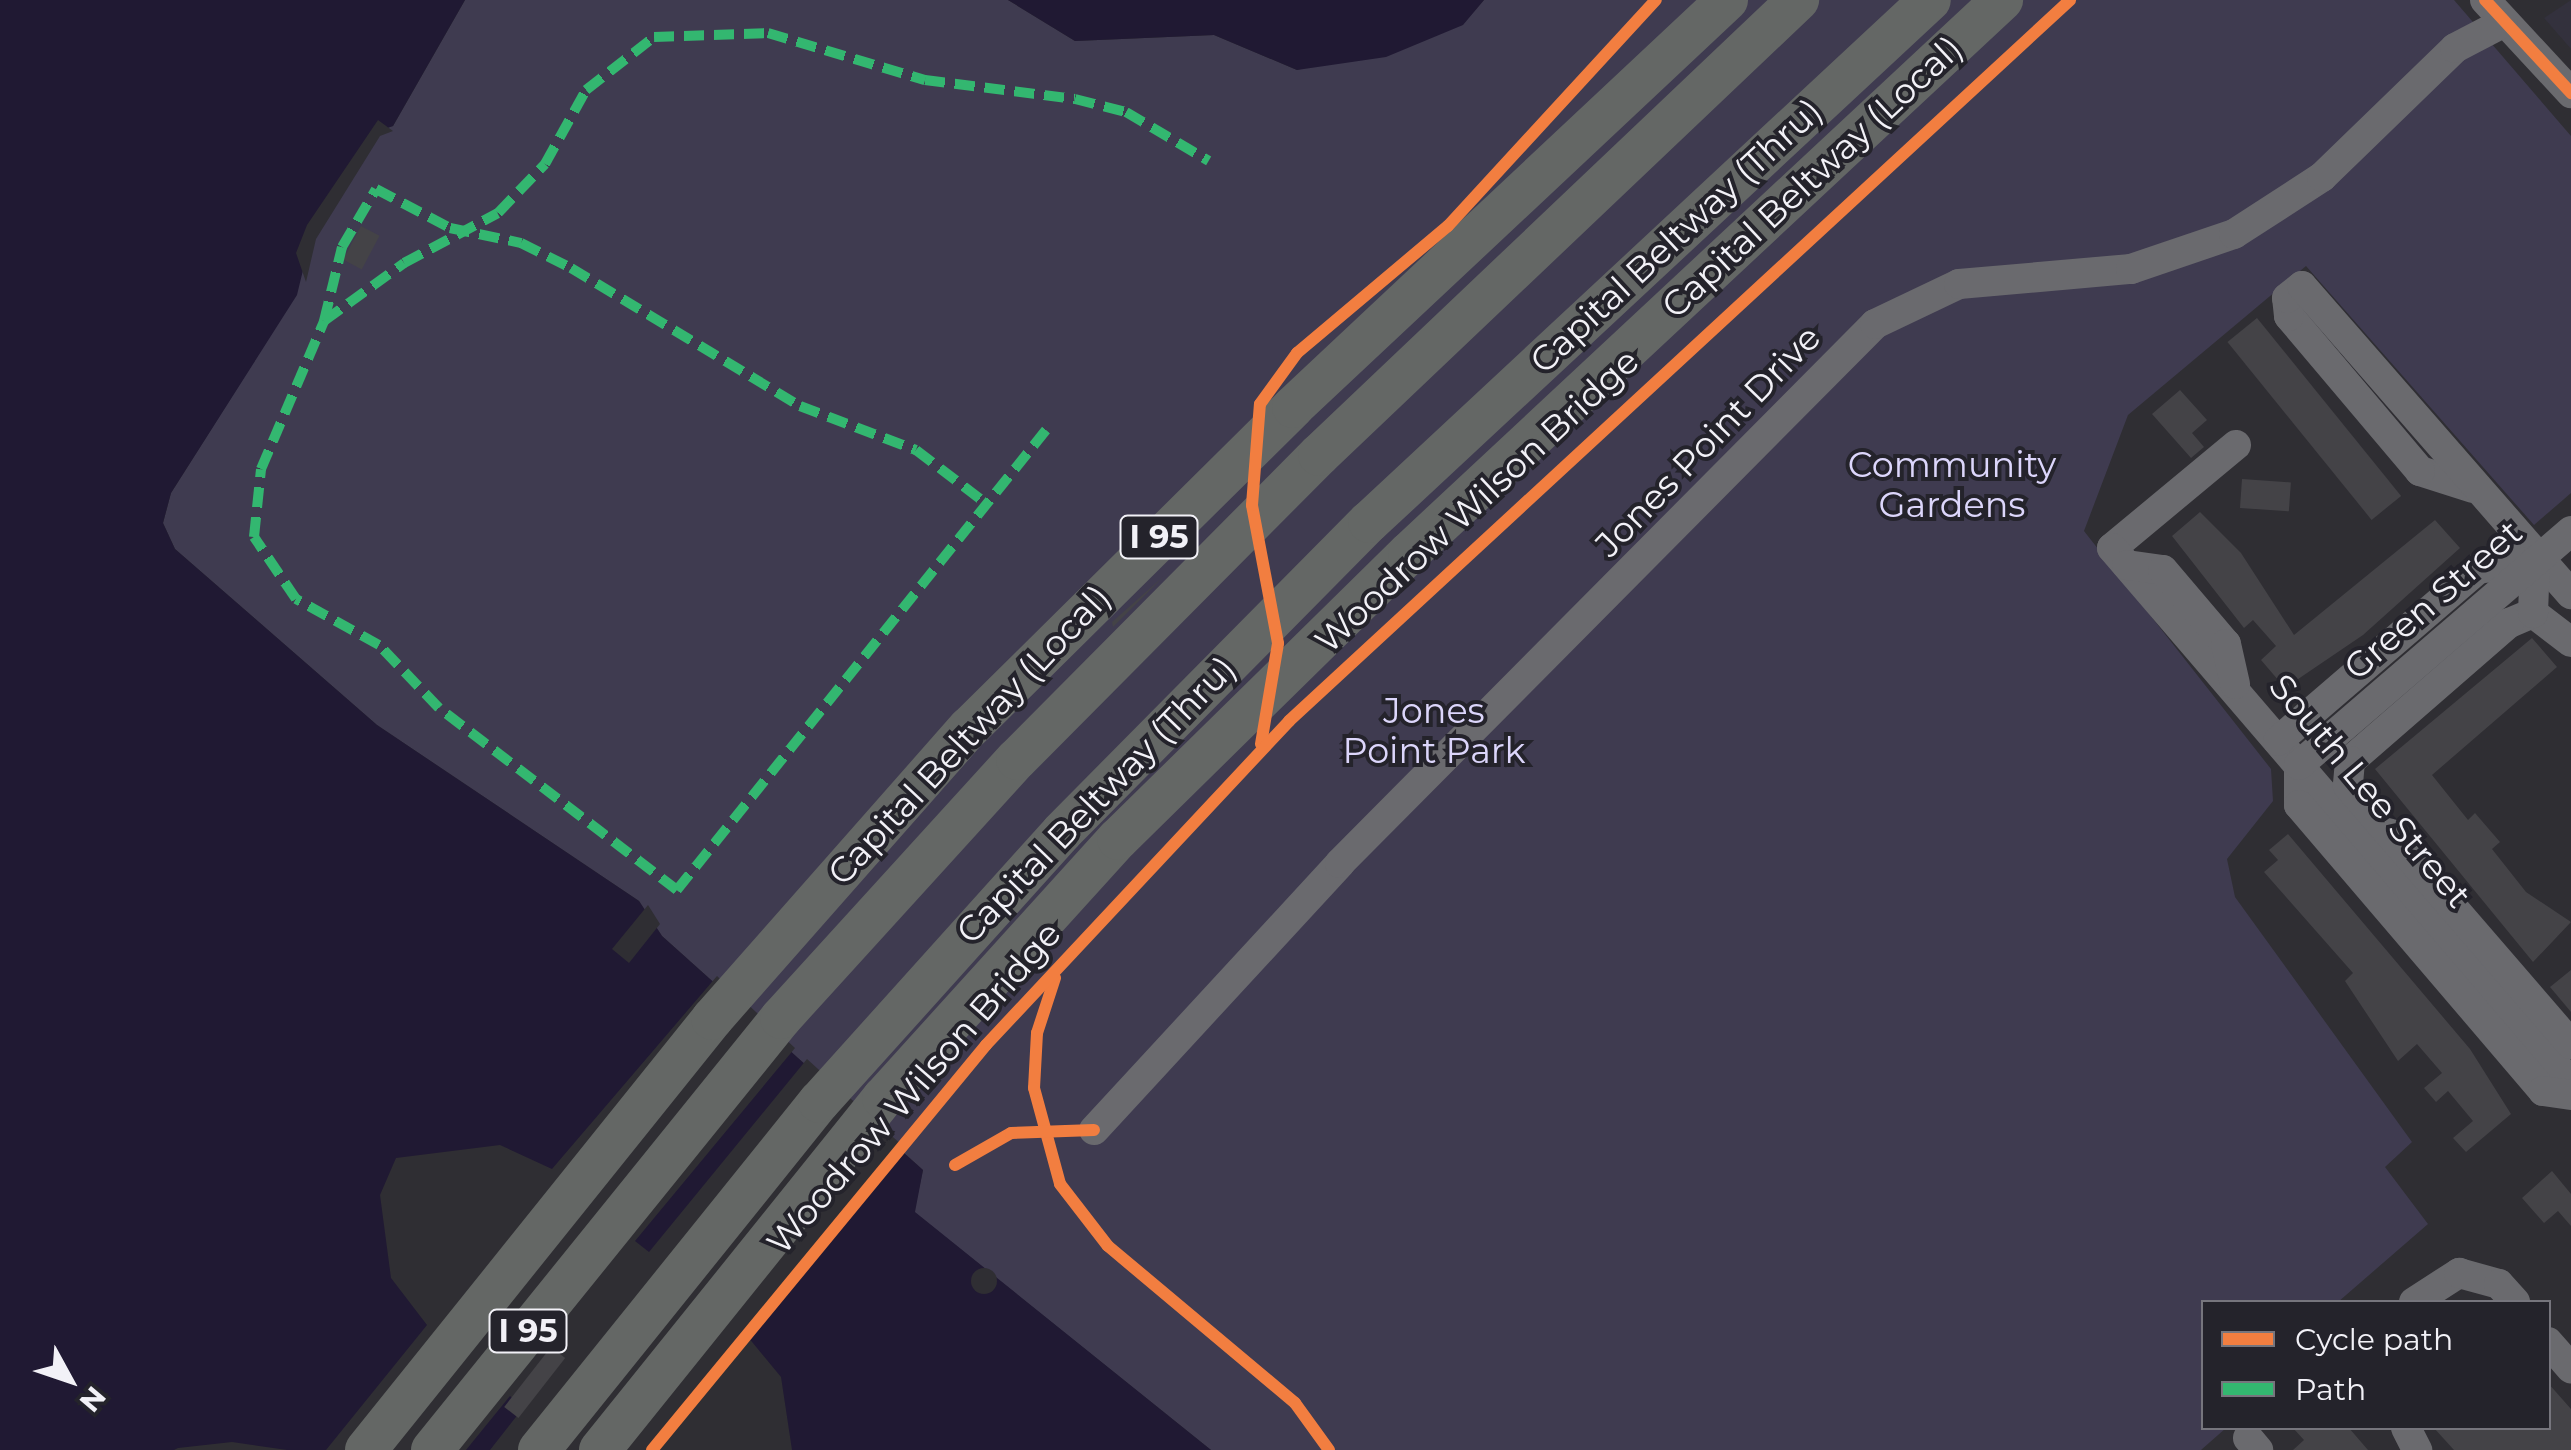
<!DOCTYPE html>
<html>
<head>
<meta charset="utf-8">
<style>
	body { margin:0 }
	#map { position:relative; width:2571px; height:1450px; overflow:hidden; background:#2f2e33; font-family:Montserrat,sans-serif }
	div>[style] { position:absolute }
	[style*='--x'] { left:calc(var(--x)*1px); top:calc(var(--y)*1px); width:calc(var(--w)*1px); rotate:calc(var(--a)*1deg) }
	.built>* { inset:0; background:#33313d }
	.green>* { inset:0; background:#3f3b50 }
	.water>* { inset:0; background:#201933 }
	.pier>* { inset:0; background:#2f2e33 }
	.round { border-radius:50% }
	.building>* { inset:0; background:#444347; transform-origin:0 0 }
	.minor>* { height:30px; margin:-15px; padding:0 15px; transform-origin:15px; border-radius:15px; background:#6a6a6e }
	.highway>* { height:42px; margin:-21px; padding:0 21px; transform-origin:21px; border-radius:21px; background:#646765 }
	.quiet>* { height:10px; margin-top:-5px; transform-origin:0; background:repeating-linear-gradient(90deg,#33b770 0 20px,transparent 0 30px) }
	.cycleway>* { height:12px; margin:-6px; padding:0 6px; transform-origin:6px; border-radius:6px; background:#f27e40 }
	span { translate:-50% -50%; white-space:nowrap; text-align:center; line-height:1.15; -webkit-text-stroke:8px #24232b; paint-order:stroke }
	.shield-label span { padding:2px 8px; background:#24232b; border:2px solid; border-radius:8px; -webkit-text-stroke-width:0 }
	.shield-label { font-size:32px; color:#f2f1f7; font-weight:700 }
	.street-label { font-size:35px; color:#f2f1f7 }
	.park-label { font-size:35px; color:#dcd6fb }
	.legend { position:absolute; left:2201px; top:1300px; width:350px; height:130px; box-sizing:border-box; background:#24232b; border:2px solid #76757d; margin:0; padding:12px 18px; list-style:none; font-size:30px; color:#f2f1f7 }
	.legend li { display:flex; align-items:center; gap:20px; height:50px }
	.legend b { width:50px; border:2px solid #76757d }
	.north { position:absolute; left:20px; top:1330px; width:100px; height:100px; -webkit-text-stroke:8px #24232b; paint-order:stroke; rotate:130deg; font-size:28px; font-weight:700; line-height:40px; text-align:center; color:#f2f1f7 }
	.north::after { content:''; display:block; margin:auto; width:35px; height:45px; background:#f2f1f7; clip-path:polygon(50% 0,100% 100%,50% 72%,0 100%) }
</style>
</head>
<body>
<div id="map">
	<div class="built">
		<i style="clip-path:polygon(2571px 0,2571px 49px,2544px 18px)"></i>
	</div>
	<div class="green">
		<i style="clip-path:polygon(465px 0,1008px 0,1075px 41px,1214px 35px,1297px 70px,1462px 25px,1484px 0,2454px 0,2571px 136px,2571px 493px,2534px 525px,2306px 266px,2128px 415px,2084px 531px,2271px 769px,2273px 801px,2227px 859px,2235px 897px,2412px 1142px,2385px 1167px,2428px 1224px,2338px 1302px,2204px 1302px,2204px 1428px,2226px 1428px,2201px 1450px,1211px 1450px,914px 1212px,923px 1170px,662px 936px,639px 901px,377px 725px,175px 549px,163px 523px,171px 493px,296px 295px,311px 237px,376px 131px,393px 126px)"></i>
	</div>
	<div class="water">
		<i style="clip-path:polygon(0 0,465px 0,393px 126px,376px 132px,311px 237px,297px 295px,171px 493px,163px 523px,175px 549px,377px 725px,639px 901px,662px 936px,923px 1170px,915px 1212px,1211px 1450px,0 1450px)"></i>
		<i style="clip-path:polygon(1008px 0,1484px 0,1463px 25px,1386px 57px,1297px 70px,1214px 35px,1075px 41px)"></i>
	</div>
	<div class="pier">
		<i style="clip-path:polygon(378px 120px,393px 131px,380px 136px,316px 239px,306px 282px,296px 253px,307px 225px)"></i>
		<i style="clip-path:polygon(648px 905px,660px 924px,629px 963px,612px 949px)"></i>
		<i style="clip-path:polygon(717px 976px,795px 1048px,635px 1241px,649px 1252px,807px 1059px,904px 1147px,748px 1337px,781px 1377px,792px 1450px,490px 1450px,523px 1408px,510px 1396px,466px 1450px,326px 1450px,427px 1325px,391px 1278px,380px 1195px,396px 1158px,500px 1145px,552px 1169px)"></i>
		<i class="round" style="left:971px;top:1268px;width:26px;height:26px"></i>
		<i style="clip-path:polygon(232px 1442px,287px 1450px,174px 1450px,178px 1448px)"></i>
	</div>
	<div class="building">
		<i style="left:361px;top:226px;width:21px;height:38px;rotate:28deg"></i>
		<i style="left:2257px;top:318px;width:229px;height:38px;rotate:51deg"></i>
		<i style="clip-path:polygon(2180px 390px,2207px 420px,2192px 433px,2204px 447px,2191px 458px,2152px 414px)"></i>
		<i style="left:2242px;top:479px;width:49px;height:29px;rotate:4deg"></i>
		<i style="clip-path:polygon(2200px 512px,2241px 553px,2294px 635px,2435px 520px,2460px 548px,2363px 635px,2285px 688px,2261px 660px,2276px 646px,2253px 620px,2244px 628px,2172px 536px)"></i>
		<i style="clip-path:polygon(1164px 576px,1113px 627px,1112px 622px)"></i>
		<i style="clip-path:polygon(2532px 638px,2557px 667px,2432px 775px,2468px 820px,2475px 813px,2500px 842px,2492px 849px,2526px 892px,2571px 922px,2533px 962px,2375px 769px)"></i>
		<i style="clip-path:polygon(2288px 834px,2470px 1049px,2511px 1114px,2466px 1152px,2453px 1138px,2473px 1121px,2448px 1091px,2436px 1102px,2424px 1088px,2442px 1073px,2417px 1044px,2398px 1061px,2345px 981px,2353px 973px,2264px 872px,2278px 860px,2269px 850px)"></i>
		<i style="clip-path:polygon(2571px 970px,2571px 1012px,2550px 987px)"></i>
		<i style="clip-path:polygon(2552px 1171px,2571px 1194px,2571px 1226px,2558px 1211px,2544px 1223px,2522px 1198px)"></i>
		<i style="left:551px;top:1347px;width:18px;height:76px;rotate:38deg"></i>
		<i style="clip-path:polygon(2548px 1383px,2571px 1409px,2571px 1450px,2454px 1450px,2434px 1428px,2548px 1428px)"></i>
		<i style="clip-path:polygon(2293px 1428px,2349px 1428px,2368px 1450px,2293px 1450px,2304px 1440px)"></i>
	</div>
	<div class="minor">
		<i style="--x:2485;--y:0;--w:127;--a:47.2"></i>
		<i style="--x:2236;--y:445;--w:161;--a:140.3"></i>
		<i style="--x:2112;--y:548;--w:705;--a:49.37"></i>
		<i style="--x:2473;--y:488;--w:56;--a:-162.2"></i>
		<i style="--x:2420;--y:471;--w:203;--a:-130.2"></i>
		<i style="--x:2289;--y:316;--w:18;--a:-96"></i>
		<i style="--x:2287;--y:298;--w:19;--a:-39"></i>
		<i style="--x:2302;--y:286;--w:409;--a:48.9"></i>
		<i style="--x:2127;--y:565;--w:36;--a:8"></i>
		<i style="--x:2163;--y:570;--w:97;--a:49.6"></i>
		<i style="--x:2226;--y:644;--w:41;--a:77.3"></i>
		<i style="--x:2571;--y:642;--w:48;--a:-142.7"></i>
		<i style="--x:2533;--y:613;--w:26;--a:157"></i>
		<i style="--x:2509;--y:623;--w:211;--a:139"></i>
		<i style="--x:2350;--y:761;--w:25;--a:95"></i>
		<i style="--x:2348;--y:786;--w:341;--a:49.2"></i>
		<i style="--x:2278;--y:741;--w:264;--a:-40.7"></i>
		<i style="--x:2478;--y:569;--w:58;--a:-8"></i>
		<i style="--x:2535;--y:561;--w:52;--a:92.2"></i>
		<i style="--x:2299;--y:765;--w:40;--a:90"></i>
		<i style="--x:2299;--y:805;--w:376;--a:49.5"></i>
		<i style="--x:2543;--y:1091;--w:28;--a:8"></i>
		<i style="--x:2299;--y:765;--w:359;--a:-40.7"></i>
		<i style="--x:1094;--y:1130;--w:363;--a:-47.3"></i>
		<i style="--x:1340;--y:863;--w:759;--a:-45.21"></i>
		<i style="--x:1875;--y:324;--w:93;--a:-25.5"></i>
		<i style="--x:1959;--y:284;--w:173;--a:-5"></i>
		<i style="--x:2131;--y:269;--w:109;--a:-18.8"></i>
		<i style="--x:2234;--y:234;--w:105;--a:-32.9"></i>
		<i style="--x:2322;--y:177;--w:185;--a:-44.1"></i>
		<i style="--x:2455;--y:48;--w:54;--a:-27.5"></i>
		<i style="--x:2414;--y:1302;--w:54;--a:-32.8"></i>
		<i style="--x:2459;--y:1273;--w:41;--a:15.4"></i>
		<i style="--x:2499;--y:1284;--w:24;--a:48"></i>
		<i style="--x:2548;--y:1342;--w:35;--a:49"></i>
		<i style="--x:2406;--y:1428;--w:25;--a:63"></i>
		<i style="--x:2248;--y:1438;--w:16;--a:50"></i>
	</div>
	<div class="highway">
		<i style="--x:366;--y:1450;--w:553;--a:-51.24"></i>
		<i style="--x:712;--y:1019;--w:388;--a:-48.6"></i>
		<i style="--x:969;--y:728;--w:456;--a:-44.7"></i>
		<i style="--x:1293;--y:407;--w:595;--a:-43.16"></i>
		<i style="--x:432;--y:1450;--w:555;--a:-51.07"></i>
		<i style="--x:781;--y:1018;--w:350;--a:-47.7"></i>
		<i style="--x:1017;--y:759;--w:429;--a:-45.2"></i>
		<i style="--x:1319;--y:455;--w:661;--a:-43.53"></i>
		<i style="--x:539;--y:1450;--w:447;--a:-51.2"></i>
		<i style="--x:819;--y:1102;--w:363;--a:-48"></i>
		<i style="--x:1062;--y:832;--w:436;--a:-45.3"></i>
		<i style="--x:1369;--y:522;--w:766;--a:-42.94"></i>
		<i style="--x:600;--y:1450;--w:452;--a:-51.2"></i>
		<i style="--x:883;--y:1098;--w:350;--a:-47.8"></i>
		<i style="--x:1118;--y:839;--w:408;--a:-44.5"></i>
		<i style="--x:1409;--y:553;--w:811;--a:-43"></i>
	</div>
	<div class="quiet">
		<i style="--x:324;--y:321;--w:76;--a:-76.3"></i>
		<i style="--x:342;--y:247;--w:67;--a:-59.6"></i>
		<i style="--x:376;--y:189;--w:84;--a:27.8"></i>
		<i style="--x:450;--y:228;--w:73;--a:11.9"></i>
		<i style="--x:521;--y:243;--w:56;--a:26.6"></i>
		<i style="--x:571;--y:268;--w:267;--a:31.1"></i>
		<i style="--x:800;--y:406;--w:124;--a:20.8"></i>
		<i style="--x:916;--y:450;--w:89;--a:37.3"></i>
		<i style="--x:1046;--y:430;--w:590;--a:128.74"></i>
		<i style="--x:677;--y:890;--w:300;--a:-142.6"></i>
		<i style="--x:439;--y:708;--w:87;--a:-133.6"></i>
		<i style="--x:379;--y:645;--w:95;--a:-151"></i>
		<i style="--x:296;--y:599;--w:75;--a:-124.1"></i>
		<i style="--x:254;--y:537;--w:68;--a:-84.1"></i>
		<i style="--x:261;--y:469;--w:161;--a:-66.9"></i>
		<i style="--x:324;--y:321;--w:99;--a:-35.9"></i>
		<i style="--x:404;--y:263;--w:106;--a:-28"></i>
		<i style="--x:498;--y:213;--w:68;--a:-46.2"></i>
		<i style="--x:545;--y:164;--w:85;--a:-61"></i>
		<i style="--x:586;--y:90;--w:86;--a:-37.9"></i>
		<i style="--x:654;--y:37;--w:114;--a:-2"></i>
		<i style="--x:768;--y:33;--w:164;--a:16.7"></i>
		<i style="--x:925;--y:80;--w:151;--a:7.2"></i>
		<i style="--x:1075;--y:99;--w:53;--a:14.3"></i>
		<i style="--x:1126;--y:112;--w:96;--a:30.6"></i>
	</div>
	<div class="cycleway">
		<i style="--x:2485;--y:0;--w:127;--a:47.2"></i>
		<i style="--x:1261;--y:744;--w:102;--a:-80.4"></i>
		<i style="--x:1278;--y:643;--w:140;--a:-100.7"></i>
		<i style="--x:1252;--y:505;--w:101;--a:-85.5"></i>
		<i style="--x:1260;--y:404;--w:63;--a:-54"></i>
		<i style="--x:1297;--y:353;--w:197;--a:-40.1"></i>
		<i style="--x:1448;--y:226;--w:307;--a:-47.4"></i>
		<i style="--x:1055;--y:978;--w:58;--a:108.1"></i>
		<i style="--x:1037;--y:1033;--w:55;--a:93.1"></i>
		<i style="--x:1034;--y:1088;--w:99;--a:74.8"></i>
		<i style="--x:1060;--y:1184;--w:78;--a:52.3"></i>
		<i style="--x:1108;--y:1246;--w:244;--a:40"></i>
		<i style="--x:1295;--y:1403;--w:58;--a:54.1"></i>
		<i style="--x:955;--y:1165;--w:64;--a:-29.7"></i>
		<i style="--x:1011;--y:1133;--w:83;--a:-2.1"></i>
		<i style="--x:652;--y:1450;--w:525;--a:-50.49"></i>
		<i style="--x:986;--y:1045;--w:444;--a:-46.9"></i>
		<i style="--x:1289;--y:721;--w:1063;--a:-42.71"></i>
	</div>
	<div class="shield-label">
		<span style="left:1159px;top:537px">I 95</span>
		<span style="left:528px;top:1331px">I 95</span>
	</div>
	<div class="street-label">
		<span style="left:1812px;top:177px;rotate:-43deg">Capital Beltway (Local)</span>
		<span style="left:1676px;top:236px;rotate:-43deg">Capital Beltway (Thru)</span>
		<span style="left:1708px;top:441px;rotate:-46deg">Jones Point Drive</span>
		<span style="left:1477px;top:501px;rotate:-43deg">Woodrow Wilson Bridge</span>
		<span style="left:2433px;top:600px;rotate:-41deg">Green Street</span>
		<span style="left:969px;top:735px;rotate:-47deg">Capital Beltway (Local)</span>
		<span style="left:2370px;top:791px;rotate:50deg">South Lee Street</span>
		<span style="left:1096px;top:800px;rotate:-46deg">Capital Beltway (Thru)</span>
		<span style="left:914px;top:1088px;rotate:-49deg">Woodrow Wilson Bridge</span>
	</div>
	<div class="park-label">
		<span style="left:1952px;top:485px">Community<br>Gardens</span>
		<span style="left:1434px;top:731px">Jones<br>Point Park</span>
	</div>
	<ul class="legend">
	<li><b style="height:12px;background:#f27e40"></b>Cycle path</li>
	<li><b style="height:12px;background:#33b770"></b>Path</li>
	</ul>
	<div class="north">N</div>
</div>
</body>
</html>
